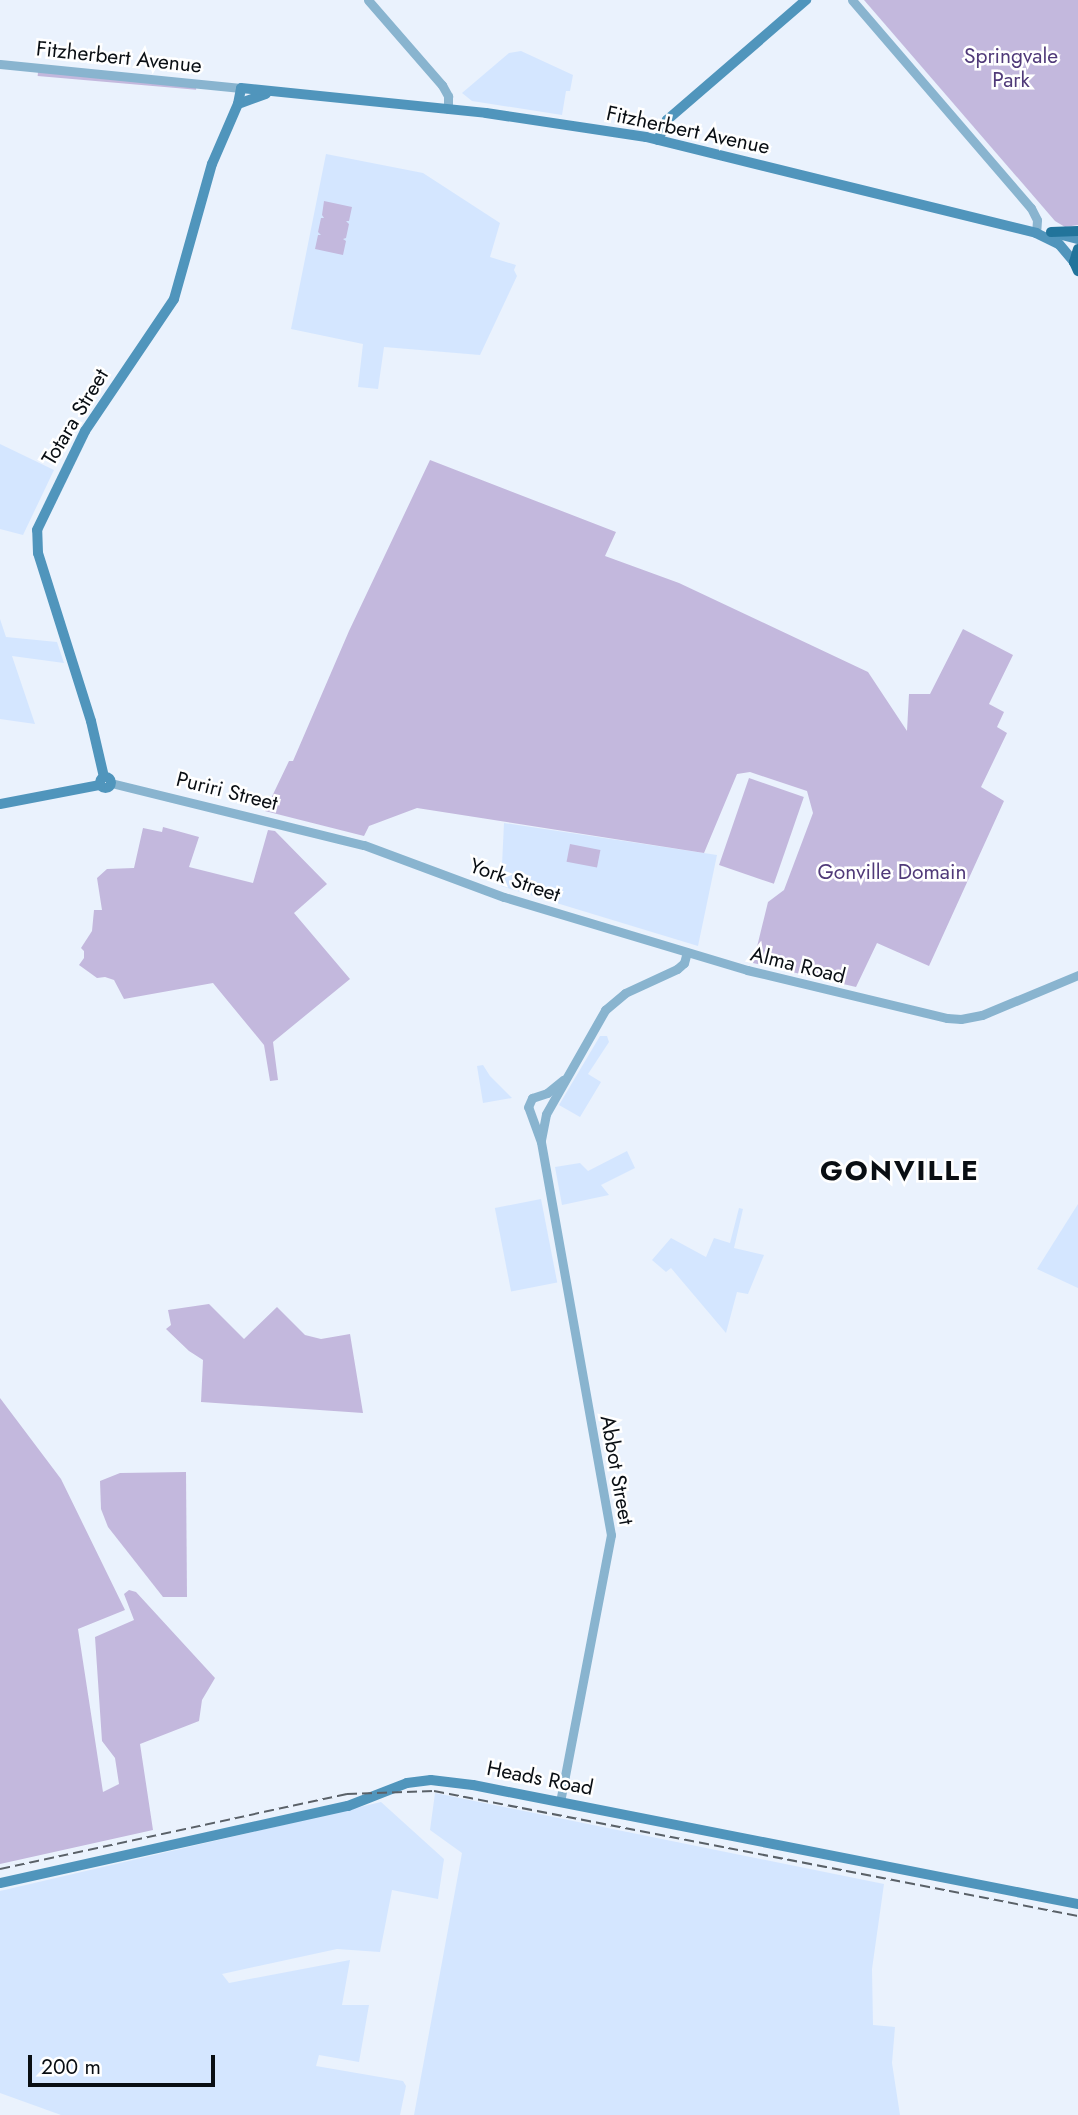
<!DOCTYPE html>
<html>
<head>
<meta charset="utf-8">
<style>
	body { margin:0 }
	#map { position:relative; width:1078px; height:2115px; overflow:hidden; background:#eaf2fd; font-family:Jost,sans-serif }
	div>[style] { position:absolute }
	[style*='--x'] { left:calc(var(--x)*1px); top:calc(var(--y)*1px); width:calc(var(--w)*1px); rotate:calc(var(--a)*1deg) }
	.built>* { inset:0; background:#d4e6ff; transform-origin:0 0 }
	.green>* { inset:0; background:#c3b8dd; transform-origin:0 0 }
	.tertiary>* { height:9px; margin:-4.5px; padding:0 4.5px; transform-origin:4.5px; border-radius:4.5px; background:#89b4cf }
	.secondary>* { height:10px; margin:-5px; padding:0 5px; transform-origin:5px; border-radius:5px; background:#5095bc }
	.secondary>.ring { margin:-5px; padding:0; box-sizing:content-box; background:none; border:10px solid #5095bc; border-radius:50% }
	.trunk>* { height:10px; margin:-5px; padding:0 5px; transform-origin:5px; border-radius:5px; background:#22749b }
	.rail>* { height:2px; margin-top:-1px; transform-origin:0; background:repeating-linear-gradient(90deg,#5a6168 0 10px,transparent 0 15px) }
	span { translate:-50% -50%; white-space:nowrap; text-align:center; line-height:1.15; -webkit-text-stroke:5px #fff; paint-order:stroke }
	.park-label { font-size:21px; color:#503a79 }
	.street-label { font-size:21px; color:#090e13 }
	.district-label { font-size:28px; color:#090e13; font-weight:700; letter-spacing:2px }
	.scale { position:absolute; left:28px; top:2055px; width:187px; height:32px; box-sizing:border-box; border:4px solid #090e13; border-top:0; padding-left:9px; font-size:21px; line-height:24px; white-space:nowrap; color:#090e13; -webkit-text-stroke:5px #fff; paint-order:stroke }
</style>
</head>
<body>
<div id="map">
	<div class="built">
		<i style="clip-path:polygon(521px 51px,573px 75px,570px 91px,566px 91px,562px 115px,472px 101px,462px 93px,509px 53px)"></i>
		<i style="clip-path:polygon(326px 154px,423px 173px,500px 223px,490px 257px,516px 265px,514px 270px,517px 276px,480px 355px,384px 347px,378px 389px,358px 387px,363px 344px,291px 329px)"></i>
		<i style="clip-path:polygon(0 444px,54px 470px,23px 535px,0 529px)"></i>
		<i style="clip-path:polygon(0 619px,6px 637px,57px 642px,64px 663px,12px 656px,35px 724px,0 719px)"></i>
		<i style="clip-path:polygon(504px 823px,717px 855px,698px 946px,501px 886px)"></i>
		<i style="clip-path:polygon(600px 1036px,607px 1036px,609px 1042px,588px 1074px,601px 1082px,580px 1117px,559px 1105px)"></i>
		<i style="clip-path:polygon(483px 1065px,490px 1076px,512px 1098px,483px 1103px,477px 1066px)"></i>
		<i style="clip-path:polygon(627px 1151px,635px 1168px,601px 1185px,609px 1195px,562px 1205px,555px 1167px,580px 1163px,588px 1171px)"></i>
		<i style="left:541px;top:1199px;width:85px;height:47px;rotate:79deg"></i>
		<i style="clip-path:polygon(1078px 1204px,1078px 1288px,1037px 1269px)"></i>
		<i style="clip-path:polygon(739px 1208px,743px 1209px,734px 1248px,764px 1255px,748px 1294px,737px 1292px,726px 1333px,671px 1268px,666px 1272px,652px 1260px,671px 1238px,706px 1257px,714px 1238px,730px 1243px)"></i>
		<i style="clip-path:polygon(435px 1793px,884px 1884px,872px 1969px,873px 2025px,895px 2027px,892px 2063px,900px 2115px,414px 2115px,462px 1853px,430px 1830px)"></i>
		<i style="clip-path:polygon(381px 1802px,444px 1859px,438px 1899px,392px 1890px,380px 1952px,337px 1949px,222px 1974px,229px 1983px,350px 1960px,342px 2005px,369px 2005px,359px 2062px,319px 2055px,316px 2066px,403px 2081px,406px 2086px,400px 2115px,61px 2115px,0 2093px,0 1891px)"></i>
	</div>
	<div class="green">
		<i style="clip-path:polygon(864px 0,1078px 0,1078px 225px,1065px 227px,1055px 221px)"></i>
		<i style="left:38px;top:72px;width:159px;height:4px;rotate:5deg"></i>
		<i style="clip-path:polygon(324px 201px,352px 207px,349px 221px,346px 221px,349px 224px,346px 238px,343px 239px,346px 241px,343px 255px,315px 249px,318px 235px,321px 235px,318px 232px,321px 218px,324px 218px,322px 215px)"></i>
		<i style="clip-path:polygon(430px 460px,616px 532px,605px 556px,679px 583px,868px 672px,907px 731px,909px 694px,930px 694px,963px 629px,1013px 655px,989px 704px,1004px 712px,997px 727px,1007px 733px,981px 787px,1004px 801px,929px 966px,877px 943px,856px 987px,753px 963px,768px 902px,784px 890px,813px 813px,807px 791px,750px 772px,737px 774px,704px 853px,417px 808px,369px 826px,364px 836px,265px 811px,289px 761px,293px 761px,349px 631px)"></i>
		<i style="left:749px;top:778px;width:58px;height:92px;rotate:19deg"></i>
		<i style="clip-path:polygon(163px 827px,199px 837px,189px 867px,253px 883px,268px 830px,275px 831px,327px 884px,294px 913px,350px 979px,273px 1042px,278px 1080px,270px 1081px,264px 1045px,213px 983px,124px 999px,114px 980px,105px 977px,97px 978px,79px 965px,84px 958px,84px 951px,81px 948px,92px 931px,94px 910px,102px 910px,97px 878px,107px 869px,134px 868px,143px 828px,162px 832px)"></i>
		<i style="left:570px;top:844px;width:31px;height:18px;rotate:11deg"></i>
		<i style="clip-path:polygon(209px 1304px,244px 1339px,277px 1307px,305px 1335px,321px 1339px,350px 1334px,363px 1413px,201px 1402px,203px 1360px,189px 1351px,166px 1329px,171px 1325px,168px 1310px)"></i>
		<i style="clip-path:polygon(0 1398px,61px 1479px,125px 1610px,78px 1629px,103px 1792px,119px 1784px,115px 1758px,102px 1741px,95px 1637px,134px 1620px,124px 1594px,129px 1590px,136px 1592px,215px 1678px,202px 1700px,199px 1721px,140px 1744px,153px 1830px,0 1864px)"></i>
		<i style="clip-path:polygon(186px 1472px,187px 1597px,163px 1597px,108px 1527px,101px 1509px,100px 1481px,120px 1473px)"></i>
	</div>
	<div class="tertiary">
		<i style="--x:368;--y:0;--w:113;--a:49"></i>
		<i style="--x:442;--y:85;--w:13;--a:61"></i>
		<i style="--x:448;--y:96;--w:13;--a:90"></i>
		<i style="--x:852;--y:0;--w:274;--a:49.3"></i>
		<i style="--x:1031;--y:208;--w:13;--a:63"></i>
		<i style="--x:1037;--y:220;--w:13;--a:94"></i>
		<i style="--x:0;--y:64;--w:242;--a:5.7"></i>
		<i style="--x:111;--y:783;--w:260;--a:13.8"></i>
		<i style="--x:364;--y:845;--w:149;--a:20.4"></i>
		<i style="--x:504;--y:897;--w:254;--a:16.7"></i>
		<i style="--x:747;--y:970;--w:206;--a:13.5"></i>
		<i style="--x:947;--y:1018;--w:14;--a:4"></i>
		<i style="--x:961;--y:1019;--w:21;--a:-11"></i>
		<i style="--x:982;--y:1015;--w:104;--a:-22.6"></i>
		<i style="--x:541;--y:1140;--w:26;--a:-79"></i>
		<i style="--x:546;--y:1114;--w:120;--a:-60.4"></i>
		<i style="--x:605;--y:1010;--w:26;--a:-40"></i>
		<i style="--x:625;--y:993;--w:57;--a:-24.8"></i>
		<i style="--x:677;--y:969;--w:9;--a:-41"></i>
		<i style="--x:684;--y:963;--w:11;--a:-75"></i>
		<i style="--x:560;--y:1802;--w:272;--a:-79.2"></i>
		<i style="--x:611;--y:1535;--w:399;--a:-100.1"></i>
		<i style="--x:541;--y:1142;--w:37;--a:-110"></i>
		<i style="--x:528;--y:1107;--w:10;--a:-66"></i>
		<i style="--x:532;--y:1098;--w:16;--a:-18"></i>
		<i style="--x:547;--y:1093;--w:21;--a:-39"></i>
	</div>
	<div class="secondary">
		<i style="--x:238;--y:104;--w:30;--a:-20"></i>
		<i style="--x:658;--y:140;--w:22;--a:-66"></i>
		<i style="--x:667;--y:120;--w:184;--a:-40.8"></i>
		<i style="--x:1058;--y:234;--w:21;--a:14"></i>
		<i class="ring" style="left:99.5px;top:776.5px;width:1px;height:1px"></i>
		<i style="--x:104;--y:777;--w:57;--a:-103.1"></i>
		<i style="--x:91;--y:721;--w:176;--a:-107.5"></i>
		<i style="--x:38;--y:553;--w:23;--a:-92"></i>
		<i style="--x:37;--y:530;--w:110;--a:-64.1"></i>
		<i style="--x:85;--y:431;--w:159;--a:-56"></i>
		<i style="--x:174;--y:299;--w:140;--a:-74.3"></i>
		<i style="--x:212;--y:164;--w:65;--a:-66.6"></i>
		<i style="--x:238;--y:104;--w:16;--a:-79"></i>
		<i style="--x:241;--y:88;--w:246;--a:5.8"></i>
		<i style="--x:486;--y:113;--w:162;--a:8.5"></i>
		<i style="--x:646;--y:137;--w:402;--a:13.8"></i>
		<i style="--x:1036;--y:233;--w:25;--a:26"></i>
		<i style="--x:1059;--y:244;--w:23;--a:50"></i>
		<i style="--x:0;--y:804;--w:102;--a:-10.8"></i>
		<i style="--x:0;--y:1883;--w:356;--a:-12.5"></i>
		<i style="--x:348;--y:1806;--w:63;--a:-21.3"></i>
		<i style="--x:407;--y:1783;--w:24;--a:-7"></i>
		<i style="--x:431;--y:1780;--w:42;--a:6.8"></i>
		<i style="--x:473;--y:1785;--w:617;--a:11.13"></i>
	</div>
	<div class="trunk">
		<i style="--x:1051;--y:232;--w:27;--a:-2"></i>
		<i style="--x:1078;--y:249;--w:14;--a:107"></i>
		<i style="--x:1074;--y:262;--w:10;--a:66"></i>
	</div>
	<div class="rail">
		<i style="--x:0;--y:1869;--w:355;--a:-12.2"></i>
		<i style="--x:347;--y:1794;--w:87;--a:-2"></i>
		<i style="--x:434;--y:1791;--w:656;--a:10.98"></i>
	</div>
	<div class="park-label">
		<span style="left:1011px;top:68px">Springvale<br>Park</span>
		<span style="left:892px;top:872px">Gonville Domain</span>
	</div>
	<div class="street-label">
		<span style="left:119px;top:57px;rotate:6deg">Fitzherbert Avenue</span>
		<span style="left:688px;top:130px;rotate:12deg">Fitzherbert Avenue</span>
		<span style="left:75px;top:417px;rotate:-59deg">Totara Street</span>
		<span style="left:227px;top:791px;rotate:14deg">Puriri Street</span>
		<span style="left:515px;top:880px;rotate:19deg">York Street</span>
		<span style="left:798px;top:965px;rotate:14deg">Alma Road</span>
		<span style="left:617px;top:1470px;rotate:80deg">Abbot Street</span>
		<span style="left:540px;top:1778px;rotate:11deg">Heads Road</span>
	</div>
	<div class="district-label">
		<span style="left:900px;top:1171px">GONVILLE</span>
	</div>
	<div class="scale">200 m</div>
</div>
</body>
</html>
